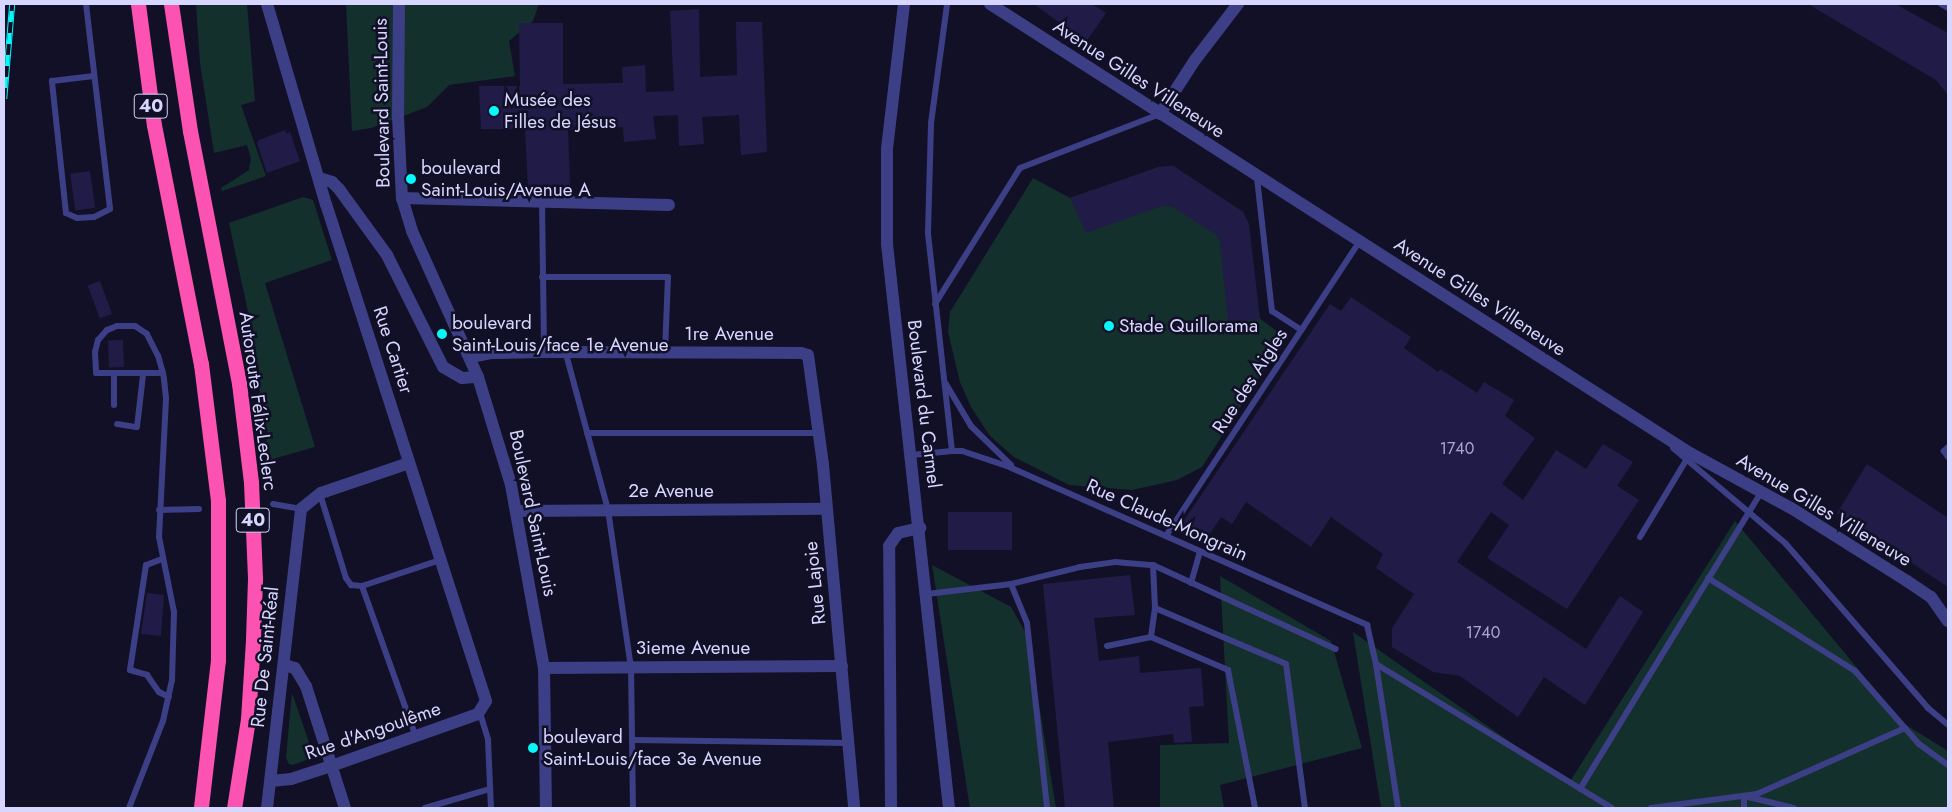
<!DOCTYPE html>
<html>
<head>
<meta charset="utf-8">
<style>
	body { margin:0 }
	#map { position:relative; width:1952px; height:812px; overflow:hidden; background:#121026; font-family:Jost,sans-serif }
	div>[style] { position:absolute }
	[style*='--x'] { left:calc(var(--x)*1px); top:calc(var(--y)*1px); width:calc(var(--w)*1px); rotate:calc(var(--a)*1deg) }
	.green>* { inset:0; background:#13302d }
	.building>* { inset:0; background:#211c47; transform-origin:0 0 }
	.service>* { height:6px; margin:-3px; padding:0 3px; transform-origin:3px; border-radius:3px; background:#3c3f85 }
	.minor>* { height:12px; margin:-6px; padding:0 6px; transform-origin:6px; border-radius:6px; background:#3c3f85 }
	.tertiary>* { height:12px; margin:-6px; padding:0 6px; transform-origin:6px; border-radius:6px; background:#3c3f85 }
	.motorway>* { height:15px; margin:-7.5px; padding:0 7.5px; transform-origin:7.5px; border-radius:7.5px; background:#fc53b3 }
	.rail>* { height:5.5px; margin-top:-2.75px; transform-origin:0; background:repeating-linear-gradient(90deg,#121026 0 11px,#06f8fb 0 22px); box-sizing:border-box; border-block:1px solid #06f8fb }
	.dots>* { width:14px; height:14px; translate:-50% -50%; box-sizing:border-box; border:2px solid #121026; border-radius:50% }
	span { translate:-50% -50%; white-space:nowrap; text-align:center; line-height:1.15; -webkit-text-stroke:5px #121026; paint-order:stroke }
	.number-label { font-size:16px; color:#aaa8d0 }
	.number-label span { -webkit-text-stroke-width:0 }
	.shield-label span { padding:1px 4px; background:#121026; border:1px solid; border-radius:4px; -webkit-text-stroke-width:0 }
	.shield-label { font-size:18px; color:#d7d6fe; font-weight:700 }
	.street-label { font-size:19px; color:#d7d6fe }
	.poi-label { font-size:19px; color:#d7d6fe }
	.left { translate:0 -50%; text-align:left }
	.frame { position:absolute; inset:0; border:5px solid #d7d6fe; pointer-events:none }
</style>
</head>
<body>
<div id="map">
	<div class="green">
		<i style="clip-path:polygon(196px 4px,247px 4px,255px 101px,241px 105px,266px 176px,222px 191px,221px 188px,249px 170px,251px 159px,247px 145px,214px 153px,200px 63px)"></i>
		<i style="clip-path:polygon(346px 4px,539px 4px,533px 21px,509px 41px,515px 76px,449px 85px,427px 107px,371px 128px,352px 131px)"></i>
		<i style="clip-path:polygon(1173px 166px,1243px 212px,1259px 318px,1285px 337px,1202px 467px,1177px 480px,1132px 490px,1069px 485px,1014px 457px,990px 436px,971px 407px,960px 382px,948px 332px,950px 312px,1033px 178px,1070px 198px,1159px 167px)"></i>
		<i style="clip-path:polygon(303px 197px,313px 200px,332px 260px,265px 283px,315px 447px,269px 460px,250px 321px,229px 223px)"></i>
		<i style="clip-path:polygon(1735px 521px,1903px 723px,1948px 751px,1948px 808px,1381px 808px,1353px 632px,1569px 783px)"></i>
		<i style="clip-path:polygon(932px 565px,1011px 607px,1028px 637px,1056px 808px,970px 808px)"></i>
		<i style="clip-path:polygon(1220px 576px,1331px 641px,1362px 748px,1220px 785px,1224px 808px,1160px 808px,1160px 745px,1229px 743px)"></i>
		<i style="clip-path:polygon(292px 693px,314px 757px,293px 765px,289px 764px,286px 758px)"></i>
	</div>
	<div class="building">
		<i style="clip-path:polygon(1034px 4px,1092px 4px,1106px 13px,1086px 42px)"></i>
		<i style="clip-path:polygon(1808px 4px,1895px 4px,1948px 33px,1948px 95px,1936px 80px)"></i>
		<i style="clip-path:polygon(699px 9px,700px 77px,737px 75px,736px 22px,762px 22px,767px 152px,741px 155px,739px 115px,702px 117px,704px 144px,679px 146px,678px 115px,653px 116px,656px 139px,624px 142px,623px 127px,568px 130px,570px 186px,528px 187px,525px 129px,481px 129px,479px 86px,520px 86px,519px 23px,563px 23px,563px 84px,623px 83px,622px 67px,645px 65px,646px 92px,674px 91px,670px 11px)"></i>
		<i style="clip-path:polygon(285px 130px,286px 134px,290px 132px,300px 161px,267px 173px,257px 143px,259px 140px)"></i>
		<i style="clip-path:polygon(1173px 166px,1243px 212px,1249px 224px,1260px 319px,1228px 322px,1220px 242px,1216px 235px,1173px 207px,1162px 206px,1086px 233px,1070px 198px,1159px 167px)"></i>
		<i style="left:90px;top:171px;width:37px;height:20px;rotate:82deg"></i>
		<i style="left:100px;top:281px;width:35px;height:13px;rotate:70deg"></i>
		<i style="clip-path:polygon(1351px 297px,1411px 337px,1404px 348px,1438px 372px,1440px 369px,1477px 393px,1484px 382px,1514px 400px,1505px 416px,1535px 438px,1502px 484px,1523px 500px,1556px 450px,1586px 469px,1603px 444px,1633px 462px,1617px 486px,1639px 500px,1567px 609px,1487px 558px,1509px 525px,1491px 512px,1457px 562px,1586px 649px,1620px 596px,1643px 612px,1585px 705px,1544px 677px,1518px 717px,1460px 676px,1433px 672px,1392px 647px,1392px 628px,1414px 594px,1376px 568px,1383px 554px,1331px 517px,1311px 547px,1246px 502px,1232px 524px,1221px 517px,1205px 541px,1181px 525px,1330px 304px,1341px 311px)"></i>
		<i style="left:123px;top:340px;width:27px;height:15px;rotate:88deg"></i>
		<i style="clip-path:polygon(1867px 464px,1948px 518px,1948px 587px,1837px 513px)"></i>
		<i style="left:948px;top:512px;width:64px;height:38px"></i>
		<i style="clip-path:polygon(1130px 575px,1135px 615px,1094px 618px,1099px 661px,1139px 656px,1140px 673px,1201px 668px,1204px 706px,1189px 707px,1192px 742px,1174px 743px,1173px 734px,1108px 742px,1114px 808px,1065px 808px,1043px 584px)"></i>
		<i style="clip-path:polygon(147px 593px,164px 595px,161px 636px,141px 634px)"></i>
	</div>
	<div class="service">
		<i style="--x:86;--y:4;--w:206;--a:83.3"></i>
		<i style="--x:110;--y:209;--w:18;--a:153"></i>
		<i style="--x:94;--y:217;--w:17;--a:177"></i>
		<i style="--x:77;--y:218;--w:12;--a:-156"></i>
		<i style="--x:66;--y:213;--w:133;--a:-96.1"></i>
		<i style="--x:52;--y:81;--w:42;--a:-6.8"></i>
		<i style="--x:1941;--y:4;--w:8;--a:30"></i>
		<i style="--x:1257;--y:178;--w:134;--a:83.6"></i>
		<i style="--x:1272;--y:311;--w:35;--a:33"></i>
		<i style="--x:542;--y:202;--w:150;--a:89.2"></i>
		<i style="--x:542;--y:277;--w:126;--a:0"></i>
		<i style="--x:668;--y:277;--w:76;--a:92.3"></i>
		<i style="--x:935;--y:304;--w:160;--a:-58"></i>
		<i style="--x:1020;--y:168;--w:150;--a:-21.1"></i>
		<i style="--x:566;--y:354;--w:162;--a:74.9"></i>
		<i style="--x:608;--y:510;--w:159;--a:81.7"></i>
		<i style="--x:631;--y:667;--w:141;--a:89.2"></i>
		<i style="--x:946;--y:384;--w:49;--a:59.2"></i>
		<i style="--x:971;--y:426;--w:56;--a:44.3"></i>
		<i style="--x:114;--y:405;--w:32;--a:-90"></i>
		<i style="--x:117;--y:424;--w:20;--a:9"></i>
		<i style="--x:137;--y:427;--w:52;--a:-83.4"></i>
		<i style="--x:587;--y:433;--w:232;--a:0"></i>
		<i style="--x:1948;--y:447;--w:6;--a:135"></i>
		<i style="--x:1944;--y:451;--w:7;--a:56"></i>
		<i style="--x:1673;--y:448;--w:148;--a:40.3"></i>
		<i style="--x:1786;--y:544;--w:217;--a:49.1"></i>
		<i style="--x:1928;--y:708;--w:26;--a:40"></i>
		<i style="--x:952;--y:451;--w:10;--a:0"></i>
		<i style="--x:962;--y:451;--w:47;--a:18.4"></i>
		<i style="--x:1007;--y:466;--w:394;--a:23.8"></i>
		<i style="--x:1367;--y:625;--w:40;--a:77"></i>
		<i style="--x:1376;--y:664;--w:146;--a:81.3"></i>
		<i style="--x:912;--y:455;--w:40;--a:-5.7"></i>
		<i style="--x:952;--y:451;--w:220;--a:-96.3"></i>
		<i style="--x:928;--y:232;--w:109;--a:-88.4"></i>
		<i style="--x:931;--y:123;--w:120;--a:-82.3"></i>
		<i style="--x:320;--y:494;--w:88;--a:72.8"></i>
		<i style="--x:346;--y:578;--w:9;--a:54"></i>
		<i style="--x:351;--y:585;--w:11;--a:5"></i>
		<i style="--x:273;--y:504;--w:28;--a:10"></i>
		<i style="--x:159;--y:510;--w:40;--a:-1.4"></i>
		<i style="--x:1166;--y:536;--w:352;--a:-56.7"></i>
		<i style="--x:1640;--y:537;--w:93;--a:-59"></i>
		<i style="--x:162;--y:559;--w:17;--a:159"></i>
		<i style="--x:146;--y:565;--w:106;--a:98.7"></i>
		<i style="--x:130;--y:670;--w:18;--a:16"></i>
		<i style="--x:147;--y:675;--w:21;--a:55"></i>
		<i style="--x:159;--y:692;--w:11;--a:27"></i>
		<i style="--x:1153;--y:565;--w:43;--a:87.3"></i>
		<i style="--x:1155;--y:608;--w:29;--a:98"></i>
		<i style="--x:1151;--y:637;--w:84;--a:23.2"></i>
		<i style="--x:1228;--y:670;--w:141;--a:78.9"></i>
		<i style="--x:1708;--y:578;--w:174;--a:32.3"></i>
		<i style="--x:1855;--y:671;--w:97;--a:48.8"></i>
		<i style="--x:1919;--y:744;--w:36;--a:36"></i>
		<i style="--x:1191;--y:583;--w:33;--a:-74"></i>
		<i style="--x:1011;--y:584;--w:71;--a:-13.8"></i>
		<i style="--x:1080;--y:567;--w:35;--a:-8"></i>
		<i style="--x:1115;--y:562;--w:38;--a:5"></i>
		<i style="--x:1153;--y:565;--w:201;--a:24.7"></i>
		<i style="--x:927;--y:594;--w:85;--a:-6.8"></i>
		<i style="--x:1011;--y:584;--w:42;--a:67.7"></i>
		<i style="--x:1027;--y:623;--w:186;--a:83.8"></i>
		<i style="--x:1155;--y:608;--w:142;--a:23.1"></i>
		<i style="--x:1286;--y:664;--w:145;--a:82.5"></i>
		<i style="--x:1107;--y:646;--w:45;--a:-11.6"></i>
		<i style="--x:1376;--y:664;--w:276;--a:31.4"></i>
		<i style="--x:480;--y:713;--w:28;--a:73"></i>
		<i style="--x:488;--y:740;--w:68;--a:87.5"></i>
		<i style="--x:416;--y:737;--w:160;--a:-109.7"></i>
		<i style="--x:362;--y:586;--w:82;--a:-18.4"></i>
		<i style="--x:633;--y:740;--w:215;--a:0.8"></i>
		<i style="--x:1580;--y:789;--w:348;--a:-58.6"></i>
		<i style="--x:129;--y:808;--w:93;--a:-68.7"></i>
		<i style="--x:163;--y:721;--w:42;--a:-77.6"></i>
		<i style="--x:172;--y:680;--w:68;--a:-88.3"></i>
		<i style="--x:174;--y:612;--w:76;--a:-101.3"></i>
		<i style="--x:159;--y:537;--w:139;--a:-87.1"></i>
		<i style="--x:166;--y:398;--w:19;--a:-96"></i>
		<i style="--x:164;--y:379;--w:6;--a:-99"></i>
		<i style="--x:163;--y:373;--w:18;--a:-106"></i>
		<i style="--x:158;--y:356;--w:25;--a:-117"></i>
		<i style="--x:147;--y:334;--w:14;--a:-146"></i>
		<i style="--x:135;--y:326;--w:18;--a:180"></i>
		<i style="--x:117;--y:326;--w:11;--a:158"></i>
		<i style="--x:107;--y:330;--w:13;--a:132"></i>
		<i style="--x:98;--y:340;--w:12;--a:104"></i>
		<i style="--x:95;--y:352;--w:21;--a:87"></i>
		<i style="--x:96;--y:373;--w:67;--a:0"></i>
		<i style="--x:425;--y:808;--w:68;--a:-16.3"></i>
		<i style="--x:1651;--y:808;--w:107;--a:-7.5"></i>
		<i style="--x:1757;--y:794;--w:162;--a:-24"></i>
		<i style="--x:1744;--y:808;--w:12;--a:-90"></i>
		<i style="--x:1744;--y:796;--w:51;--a:13.5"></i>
	</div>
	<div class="minor">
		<i style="--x:267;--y:4;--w:209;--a:73.6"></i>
		<i style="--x:326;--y:204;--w:522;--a:72.15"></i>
		<i style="--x:486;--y:701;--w:15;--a:122"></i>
		<i style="--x:478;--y:714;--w:156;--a:160.5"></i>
		<i style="--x:331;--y:766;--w:42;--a:162"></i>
		<i style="--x:291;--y:779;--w:20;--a:174"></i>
		<i style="--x:990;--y:4;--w:832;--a:32.68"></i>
		<i style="--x:1690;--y:453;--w:115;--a:28.6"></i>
		<i style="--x:1791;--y:508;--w:137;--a:32.2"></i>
		<i style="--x:1907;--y:581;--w:29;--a:34"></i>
		<i style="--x:1931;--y:597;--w:29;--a:55"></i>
		<i style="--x:1160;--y:114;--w:64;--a:-57.1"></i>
		<i style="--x:1195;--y:60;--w:71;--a:-52.5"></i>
		<i style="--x:402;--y:198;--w:267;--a:1.5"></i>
		<i style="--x:471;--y:357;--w:20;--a:-11"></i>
		<i style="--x:491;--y:353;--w:53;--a:-1.1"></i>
		<i style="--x:544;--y:352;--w:257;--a:0.2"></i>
		<i style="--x:801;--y:353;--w:7;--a:16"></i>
		<i style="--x:808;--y:355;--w:111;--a:82.2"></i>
		<i style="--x:823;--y:465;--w:344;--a:84.8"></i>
		<i style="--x:516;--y:511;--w:310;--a:-0.4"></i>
		<i style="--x:285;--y:665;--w:10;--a:17"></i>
		<i style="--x:295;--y:668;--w:21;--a:59"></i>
		<i style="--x:306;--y:686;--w:128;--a:72.3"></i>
		<i style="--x:544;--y:668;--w:298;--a:-0.4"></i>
		<i style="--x:267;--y:808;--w:301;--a:-83.5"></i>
		<i style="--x:301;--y:509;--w:26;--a:-39"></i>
		<i style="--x:321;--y:493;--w:93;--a:-18.8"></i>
		<i style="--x:891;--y:808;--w:262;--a:-90.4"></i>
		<i style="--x:889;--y:546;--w:16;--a:-55"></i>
		<i style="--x:898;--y:533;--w:23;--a:-13"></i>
	</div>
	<div class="tertiary">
		<i style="--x:399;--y:4;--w:113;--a:90.5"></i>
		<i style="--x:398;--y:117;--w:81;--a:87.2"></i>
		<i style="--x:402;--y:198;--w:34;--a:73"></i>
		<i style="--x:412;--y:231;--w:160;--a:65.7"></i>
		<i style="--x:478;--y:377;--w:113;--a:73"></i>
		<i style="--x:511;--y:485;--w:186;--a:79.8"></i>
		<i style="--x:544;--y:668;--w:140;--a:89.2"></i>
		<i style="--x:904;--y:4;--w:146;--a:96.7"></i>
		<i style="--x:887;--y:149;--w:95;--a:90"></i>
		<i style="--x:887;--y:244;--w:567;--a:83.73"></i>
		<i style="--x:319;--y:178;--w:14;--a:17"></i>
		<i style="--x:332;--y:182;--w:10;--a:45"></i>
		<i style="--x:339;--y:189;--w:82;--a:54"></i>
		<i style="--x:387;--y:255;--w:125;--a:63.4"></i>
		<i style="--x:443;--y:367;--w:22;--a:30"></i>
		<i style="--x:462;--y:378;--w:16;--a:-4"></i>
	</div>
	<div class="motorway">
		<i style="--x:138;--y:4;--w:122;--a:82.5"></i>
		<i style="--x:154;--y:125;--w:244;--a:78.9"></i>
		<i style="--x:201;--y:364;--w:138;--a:82.9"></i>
		<i style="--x:218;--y:501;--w:159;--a:90"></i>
		<i style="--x:218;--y:660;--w:149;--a:96.6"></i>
		<i style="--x:171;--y:4;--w:128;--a:81.5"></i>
		<i style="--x:190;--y:131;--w:257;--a:79"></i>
		<i style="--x:239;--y:383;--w:100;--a:83.1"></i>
		<i style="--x:251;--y:482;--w:97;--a:87.6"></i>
		<i style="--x:255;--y:579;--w:61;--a:91.9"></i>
		<i style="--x:253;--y:640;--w:79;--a:93.6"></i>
		<i style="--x:248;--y:719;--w:90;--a:98.9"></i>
	</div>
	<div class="rail">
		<i style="--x:4;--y:99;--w:95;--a:-85.2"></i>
	</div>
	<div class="dots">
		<i style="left:494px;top:111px;background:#06f8fb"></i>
		<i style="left:411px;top:179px;background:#06f8fb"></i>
		<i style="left:1109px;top:326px;background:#06f8fb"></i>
		<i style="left:442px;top:334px;background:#06f8fb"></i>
		<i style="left:533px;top:748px;background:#06f8fb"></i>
	</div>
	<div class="number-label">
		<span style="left:1457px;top:449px">1740</span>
		<span style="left:1483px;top:633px">1740</span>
	</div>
	<div class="shield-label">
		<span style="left:151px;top:106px">40</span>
		<span style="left:253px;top:520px">40</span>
	</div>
	<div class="street-label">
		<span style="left:1139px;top:79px;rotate:33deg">Avenue Gilles Villeneuve</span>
		<span style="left:382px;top:103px;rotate:-91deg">Boulevard Saint-Louis</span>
		<span style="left:1480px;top:297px;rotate:33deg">Avenue Gilles Villeneuve</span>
		<span style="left:729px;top:334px">1re Avenue</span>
		<span style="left:393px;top:350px;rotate:72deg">Rue Cartier</span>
		<span style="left:1250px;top:381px;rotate:-57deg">Rue des Aigles</span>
		<span style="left:258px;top:401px;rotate:82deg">Autoroute Félix-Leclerc</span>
		<span style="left:924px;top:404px;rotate:83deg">Boulevard du Carmel</span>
		<span style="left:671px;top:491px">2e Avenue</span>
		<span style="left:1824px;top:510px;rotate:31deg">Avenue Gilles Villeneuve</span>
		<span style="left:533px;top:513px;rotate:78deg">Boulevard Saint-Louis</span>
		<span style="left:1167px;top:520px;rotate:24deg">Rue Claude-Mongrain</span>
		<span style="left:815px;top:583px;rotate:-96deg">Rue Lajoie</span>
		<span style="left:693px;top:648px">3ieme Avenue</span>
		<span style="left:265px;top:657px;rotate:-84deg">Rue De Saint-Réal</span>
		<span style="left:373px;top:731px;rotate:-19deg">Rue d'Angoulême</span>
	</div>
	<div class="poi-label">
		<span class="left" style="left:504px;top:111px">Musée des<br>Filles de Jésus</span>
		<span class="left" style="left:421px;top:179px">boulevard<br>Saint-Louis/Avenue A</span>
		<span class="left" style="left:452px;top:334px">boulevard<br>Saint-Louis/face 1e Avenue</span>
		<span class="left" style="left:1119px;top:326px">Stade Quillorama</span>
		<span class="left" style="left:543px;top:748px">boulevard<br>Saint-Louis/face 3e Avenue</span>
	</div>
	<div class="frame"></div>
</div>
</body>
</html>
